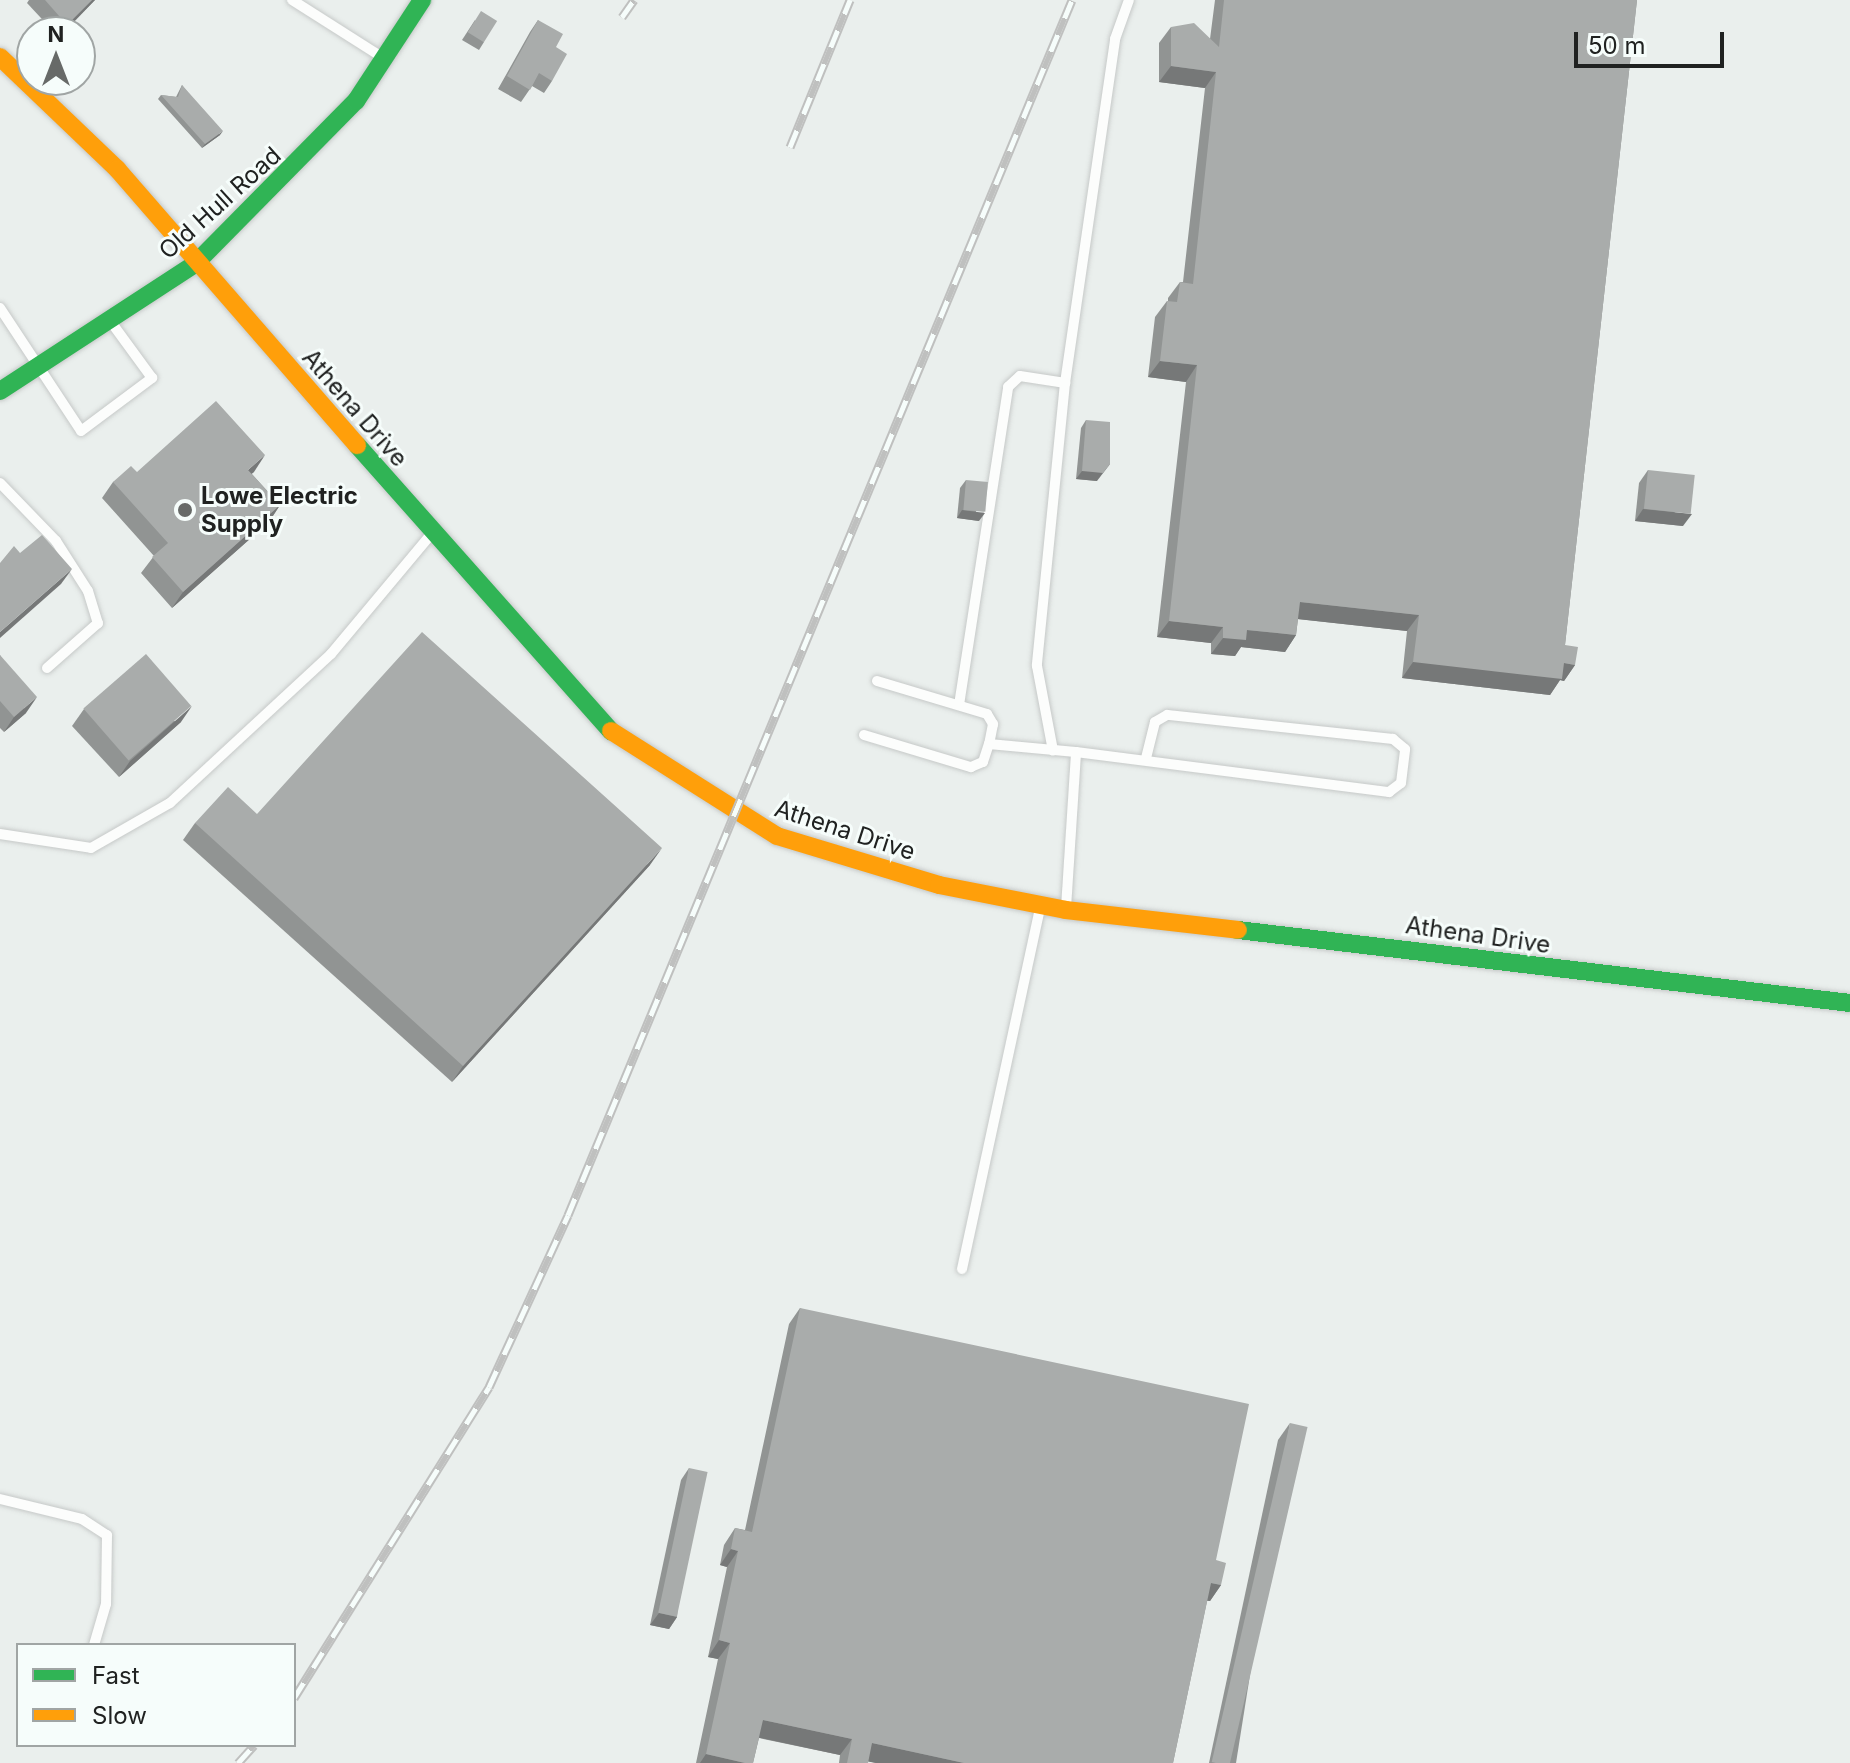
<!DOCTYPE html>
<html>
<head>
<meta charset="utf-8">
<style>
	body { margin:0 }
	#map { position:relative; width:1850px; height:1763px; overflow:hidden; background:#eaefed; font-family:Inter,sans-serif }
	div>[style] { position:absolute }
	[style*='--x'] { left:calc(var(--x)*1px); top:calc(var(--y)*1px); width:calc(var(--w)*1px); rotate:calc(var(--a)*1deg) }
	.roads { filter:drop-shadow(0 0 2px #c6c9c8) drop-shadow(0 0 2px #c6c9c8) }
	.lane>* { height:10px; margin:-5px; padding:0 5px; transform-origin:5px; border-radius:5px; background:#fcfdfc }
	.fast>* { height:18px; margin:-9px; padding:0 9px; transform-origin:9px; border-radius:9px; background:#30b455 }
	.slow>* { height:18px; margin:-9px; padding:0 9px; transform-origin:9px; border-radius:9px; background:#ff9f0a }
	.rail>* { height:9px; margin-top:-4.5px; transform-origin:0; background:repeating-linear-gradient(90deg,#f6fdfb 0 18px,#bfc0bf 0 36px); box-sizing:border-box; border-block:2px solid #bfc0bf }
	.wall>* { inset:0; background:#919493 }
	.shaded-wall>* { inset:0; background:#767878 }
	.building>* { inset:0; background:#a9acab; transform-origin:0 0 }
	.dots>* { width:22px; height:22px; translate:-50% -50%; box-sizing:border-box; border:4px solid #f6fdfb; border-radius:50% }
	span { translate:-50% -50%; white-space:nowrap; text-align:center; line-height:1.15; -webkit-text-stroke:6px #f6fdfb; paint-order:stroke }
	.street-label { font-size:24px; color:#202221 }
	.poi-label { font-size:24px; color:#202221; font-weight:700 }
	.left { translate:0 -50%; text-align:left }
	.legend { position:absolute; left:16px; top:1643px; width:280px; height:104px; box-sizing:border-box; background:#f6fdfb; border:2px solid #a0a5a4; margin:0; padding:10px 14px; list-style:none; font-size:24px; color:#202221 }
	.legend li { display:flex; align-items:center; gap:16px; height:40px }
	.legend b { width:40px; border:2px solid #a0a5a4 }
	.north { position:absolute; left:16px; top:16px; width:80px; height:80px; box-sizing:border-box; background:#f6fdfb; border:2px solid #a0a5a4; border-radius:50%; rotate:0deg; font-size:22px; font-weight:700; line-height:32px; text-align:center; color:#202221 }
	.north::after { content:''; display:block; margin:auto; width:28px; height:36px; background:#676a68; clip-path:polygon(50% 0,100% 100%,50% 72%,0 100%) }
	.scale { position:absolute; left:1574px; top:32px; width:150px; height:36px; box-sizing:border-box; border:4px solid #202221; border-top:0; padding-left:10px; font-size:24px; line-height:28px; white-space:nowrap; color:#202221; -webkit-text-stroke:6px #f6fdfb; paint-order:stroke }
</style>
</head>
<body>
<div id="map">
	<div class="roads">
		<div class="lane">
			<i style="--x:292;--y:0;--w:110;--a:32.4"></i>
			<i style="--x:0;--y:308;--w:147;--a:56.6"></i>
			<i style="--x:81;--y:431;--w:89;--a:-36.7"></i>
			<i style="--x:152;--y:378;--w:69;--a:-126.2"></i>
			<i style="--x:1065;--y:383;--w:348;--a:-81.7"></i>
			<i style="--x:1115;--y:39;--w:41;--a:-70.3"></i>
			<i style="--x:0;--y:483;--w:81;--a:46"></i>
			<i style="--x:56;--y:541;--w:59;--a:57.4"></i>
			<i style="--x:88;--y:591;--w:34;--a:73"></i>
			<i style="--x:98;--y:623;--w:68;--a:138.6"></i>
			<i style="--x:877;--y:681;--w:115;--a:16.7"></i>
			<i style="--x:987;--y:714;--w:12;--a:59"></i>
			<i style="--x:993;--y:724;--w:20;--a:101"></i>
			<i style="--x:989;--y:744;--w:87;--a:5.3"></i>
			<i style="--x:959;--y:705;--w:322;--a:-81.2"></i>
			<i style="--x:1008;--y:387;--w:16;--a:-43"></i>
			<i style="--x:1020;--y:376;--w:46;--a:8.8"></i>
			<i style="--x:1065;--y:383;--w:284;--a:95.7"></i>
			<i style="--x:1037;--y:666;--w:86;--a:79.3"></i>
			<i style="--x:864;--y:735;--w:112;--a:16.7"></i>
			<i style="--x:971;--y:767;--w:13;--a:-23"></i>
			<i style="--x:983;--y:762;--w:19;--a:-72"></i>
			<i style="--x:0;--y:834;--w:92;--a:8.7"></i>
			<i style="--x:91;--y:848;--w:91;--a:-29.7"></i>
			<i style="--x:170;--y:803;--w:219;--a:-42.8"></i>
			<i style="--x:331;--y:654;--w:158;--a:-50.1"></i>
			<i style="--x:1066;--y:908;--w:156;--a:-86.3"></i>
			<i style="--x:1076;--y:752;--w:316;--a:7.3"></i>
			<i style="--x:1389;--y:792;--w:15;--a:-37"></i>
			<i style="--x:1401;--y:783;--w:34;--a:-83"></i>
			<i style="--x:1405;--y:749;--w:16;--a:-140"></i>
			<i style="--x:1393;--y:739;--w:227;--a:-173.9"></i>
			<i style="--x:1167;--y:715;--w:14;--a:150"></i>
			<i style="--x:1155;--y:722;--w:36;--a:104"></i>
			<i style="--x:962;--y:1269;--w:370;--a:-77.8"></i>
			<i style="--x:0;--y:1499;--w:84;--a:13.7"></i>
			<i style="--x:82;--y:1519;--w:30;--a:33"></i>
			<i style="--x:107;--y:1535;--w:69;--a:90.8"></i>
			<i style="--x:106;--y:1604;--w:43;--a:106.3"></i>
		</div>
		<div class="fast">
			<i style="--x:0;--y:391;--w:234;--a:-33.1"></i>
			<i style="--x:196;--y:263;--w:228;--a:-45.4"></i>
			<i style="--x:356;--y:101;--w:121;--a:-56.8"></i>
			<i style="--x:357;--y:445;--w:383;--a:48.4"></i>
			<i style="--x:1238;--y:930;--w:616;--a:6.8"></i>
		</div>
		<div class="slow">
			<i style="--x:0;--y:57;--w:162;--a:43.7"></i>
			<i style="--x:117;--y:169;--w:366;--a:49"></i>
			<i style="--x:611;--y:731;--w:196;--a:32.3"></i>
			<i style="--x:777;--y:836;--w:169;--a:16.8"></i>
			<i style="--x:939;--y:885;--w:129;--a:11.1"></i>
			<i style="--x:1066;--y:910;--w:173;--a:6.6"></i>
		</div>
	</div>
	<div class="rail">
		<i style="--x:622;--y:17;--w:21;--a:-55"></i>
		<i style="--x:790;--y:147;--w:159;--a:-67.8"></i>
		<i style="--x:294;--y:1698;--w:367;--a:-57.9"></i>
		<i style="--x:489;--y:1387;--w:189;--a:-65.3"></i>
		<i style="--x:568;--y:1215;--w:1315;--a:-67.47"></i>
		<i style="--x:238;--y:1763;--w:24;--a:-48"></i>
	</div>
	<div class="wall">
		<i style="clip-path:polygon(29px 0,95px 0,64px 32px,54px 32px,27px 3px)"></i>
		<i style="clip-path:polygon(1215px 0,1637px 0,1565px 645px,1575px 665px,1564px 681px,1560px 680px,1550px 695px,1402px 678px,1407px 631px,1298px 619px,1296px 635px,1285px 652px,1241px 647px,1235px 656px,1211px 654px,1211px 643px,1157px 637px,1186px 382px,1148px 377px,1155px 317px,1167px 301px,1168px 301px,1168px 298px,1180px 282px,1183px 282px,1205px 88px,1159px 82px,1159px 43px,1171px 27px,1210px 39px)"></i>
		<i style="clip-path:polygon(475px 20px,484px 42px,479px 50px,462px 40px)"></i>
		<i style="clip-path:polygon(538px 20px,556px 47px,552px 81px,544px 93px,532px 86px,521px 102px,498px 89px,530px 32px)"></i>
		<i style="clip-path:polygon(182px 85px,220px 135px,202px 148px,158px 99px,161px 95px,176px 97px)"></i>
		<i style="clip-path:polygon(1086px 420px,1097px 481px,1076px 479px,1081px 428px)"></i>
		<i style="clip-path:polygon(1648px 470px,1683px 526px,1635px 521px,1639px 483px)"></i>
		<i style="clip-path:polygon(137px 472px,254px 472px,251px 473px,280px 505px,269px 522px,172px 608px,141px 573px,154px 556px,102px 498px,113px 482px)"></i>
		<i style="clip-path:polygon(966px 480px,979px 521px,957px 518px,960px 488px)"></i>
		<i style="clip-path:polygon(0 655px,26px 713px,4px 732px,0 728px)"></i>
		<i style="clip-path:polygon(84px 709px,181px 722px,119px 777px,72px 726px)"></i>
		<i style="clip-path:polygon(257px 814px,650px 865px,452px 1082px,183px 840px,195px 823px)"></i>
		<i style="clip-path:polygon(800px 1308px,1216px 1560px,1221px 1585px,1210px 1601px,1207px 1601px,1173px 1763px,876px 1763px,868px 1761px,868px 1763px,839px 1763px,840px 1755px,759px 1738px,753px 1763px,696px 1763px,718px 1659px,708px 1657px,727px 1567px,720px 1565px,724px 1545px,735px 1528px,745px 1530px,789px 1324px)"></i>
		<i style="clip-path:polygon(1290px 1423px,1236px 1763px,1209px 1763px,1278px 1440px)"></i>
		<i style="clip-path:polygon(689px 1468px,677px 1617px,669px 1629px,650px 1625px,681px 1480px)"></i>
	</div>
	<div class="shaded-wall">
		<i style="clip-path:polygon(92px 0,95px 0,64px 32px,62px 32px,67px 25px)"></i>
		<i style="clip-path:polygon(1171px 66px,1216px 72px,1205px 88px,1159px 82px)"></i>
		<i style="clip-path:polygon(223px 131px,220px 135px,202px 148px,205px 144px)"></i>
		<i style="clip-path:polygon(1160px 361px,1197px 365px,1186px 382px,1148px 377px)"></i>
		<i style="clip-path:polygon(265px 455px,254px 472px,237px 486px,248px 470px)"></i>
		<i style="clip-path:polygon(1110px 464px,1097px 481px,1076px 479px,1082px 471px)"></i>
		<i style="clip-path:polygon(280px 505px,269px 522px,172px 608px,183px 592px)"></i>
		<i style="clip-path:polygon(1643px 509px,1692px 514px,1683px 526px,1635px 521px)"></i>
		<i style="clip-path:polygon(962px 510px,985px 513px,979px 521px,957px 518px)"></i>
		<i style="clip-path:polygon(72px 569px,61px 584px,0 638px,0 632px)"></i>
		<i style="clip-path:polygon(1300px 602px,1419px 615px,1407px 631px,1288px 618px)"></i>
		<i style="clip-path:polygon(1169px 621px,1223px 627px,1211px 643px,1157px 637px)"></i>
		<i style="clip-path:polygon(1247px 630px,1296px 635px,1285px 652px,1241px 647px,1235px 656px,1211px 654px,1223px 638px)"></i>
		<i style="clip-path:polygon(1413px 662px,1564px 663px,1575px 665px,1564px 681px,1560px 680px,1550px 695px,1402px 678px)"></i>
		<i style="clip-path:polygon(37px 697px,26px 713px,4px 732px,14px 717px)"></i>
		<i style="clip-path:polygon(192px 706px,181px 722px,119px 777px,130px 761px)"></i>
		<i style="clip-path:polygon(662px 848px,650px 865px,452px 1082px,463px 1066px)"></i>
		<i style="clip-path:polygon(731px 1549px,738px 1551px,727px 1567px,720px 1565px)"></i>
		<i style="clip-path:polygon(1211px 1583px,1221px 1585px,1210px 1601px,1200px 1599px)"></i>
		<i style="clip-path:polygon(659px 1613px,677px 1617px,669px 1629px,650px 1625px)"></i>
		<i style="clip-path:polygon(719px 1640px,730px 1643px,718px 1659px,708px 1657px)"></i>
		<i style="clip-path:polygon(763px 1720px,852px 1739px,840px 1755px,751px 1736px)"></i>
		<i style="clip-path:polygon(872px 1743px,964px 1763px,876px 1763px,860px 1760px)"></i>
		<i style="clip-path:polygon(706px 1754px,745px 1763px,700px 1763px)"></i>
	</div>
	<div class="building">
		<i style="clip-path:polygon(45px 0,92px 0,67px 25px)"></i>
		<i style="clip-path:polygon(1224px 0,1637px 0,1565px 645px,1578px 647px,1575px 665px,1564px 663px,1562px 679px,1413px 662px,1419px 615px,1300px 602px,1296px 635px,1247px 630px,1246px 640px,1223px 638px,1223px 627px,1169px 621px,1197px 365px,1160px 361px,1167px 301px,1177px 302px,1180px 282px,1193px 284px,1216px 72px,1171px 66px,1171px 27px,1194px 23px,1219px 47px)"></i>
		<i style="left:481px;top:11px;width:19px;height:25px;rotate:32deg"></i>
		<i style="clip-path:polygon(538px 20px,563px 34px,556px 47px,567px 54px,552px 81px,539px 73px,530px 90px,507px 76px)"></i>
		<i style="clip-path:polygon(182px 85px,223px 131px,205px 144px,161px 95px,178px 97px)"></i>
		<i style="clip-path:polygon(216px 401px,265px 455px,248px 470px,280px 505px,183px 592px,152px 557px,168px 543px,113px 482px,131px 466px,137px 472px)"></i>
		<i style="clip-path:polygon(1086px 420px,1110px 422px,1110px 464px,1103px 473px,1082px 471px)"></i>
		<i style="left:1648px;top:470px;width:47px;height:39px;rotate:6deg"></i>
		<i style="left:966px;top:480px;width:22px;height:30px;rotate:5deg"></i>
		<i style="clip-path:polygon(42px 535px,72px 569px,0 632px,0 563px,14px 546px,20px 553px)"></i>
		<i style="clip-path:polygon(422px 632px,662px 848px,463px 1066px,195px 823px,228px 787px,257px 814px)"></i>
		<i style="left:146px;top:654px;width:69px;height:83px;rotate:49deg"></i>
		<i style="clip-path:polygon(0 655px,37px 697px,14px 717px,0 701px)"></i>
		<i style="clip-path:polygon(800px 1308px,1249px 1404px,1216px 1560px,1226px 1563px,1221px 1585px,1211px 1583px,1173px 1763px,964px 1763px,872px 1743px,868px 1763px,847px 1763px,852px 1739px,763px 1720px,753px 1763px,745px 1763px,706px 1754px,730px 1643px,719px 1640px,738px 1551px,731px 1549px,735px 1528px,752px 1532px)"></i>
		<i style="left:1290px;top:1423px;width:18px;height:348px;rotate:13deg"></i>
		<i style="left:689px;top:1468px;width:19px;height:148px;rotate:12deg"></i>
	</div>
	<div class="dots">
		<i style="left:185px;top:510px;background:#676a68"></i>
	</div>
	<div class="street-label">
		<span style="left:220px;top:203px;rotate:-42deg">Old Hull Road</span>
		<span style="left:355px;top:408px;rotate:49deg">Athena Drive</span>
		<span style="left:845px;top:830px;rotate:18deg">Athena Drive</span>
		<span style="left:1478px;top:935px;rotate:8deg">Athena Drive</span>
	</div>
	<div class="poi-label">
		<span class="left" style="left:201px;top:510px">Lowe Electric<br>Supply</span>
	</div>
	<ul class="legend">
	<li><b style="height:10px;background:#30b455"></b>Fast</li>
	<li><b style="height:10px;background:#ff9f0a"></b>Slow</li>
	</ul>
	<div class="north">N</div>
	<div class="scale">50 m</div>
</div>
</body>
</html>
